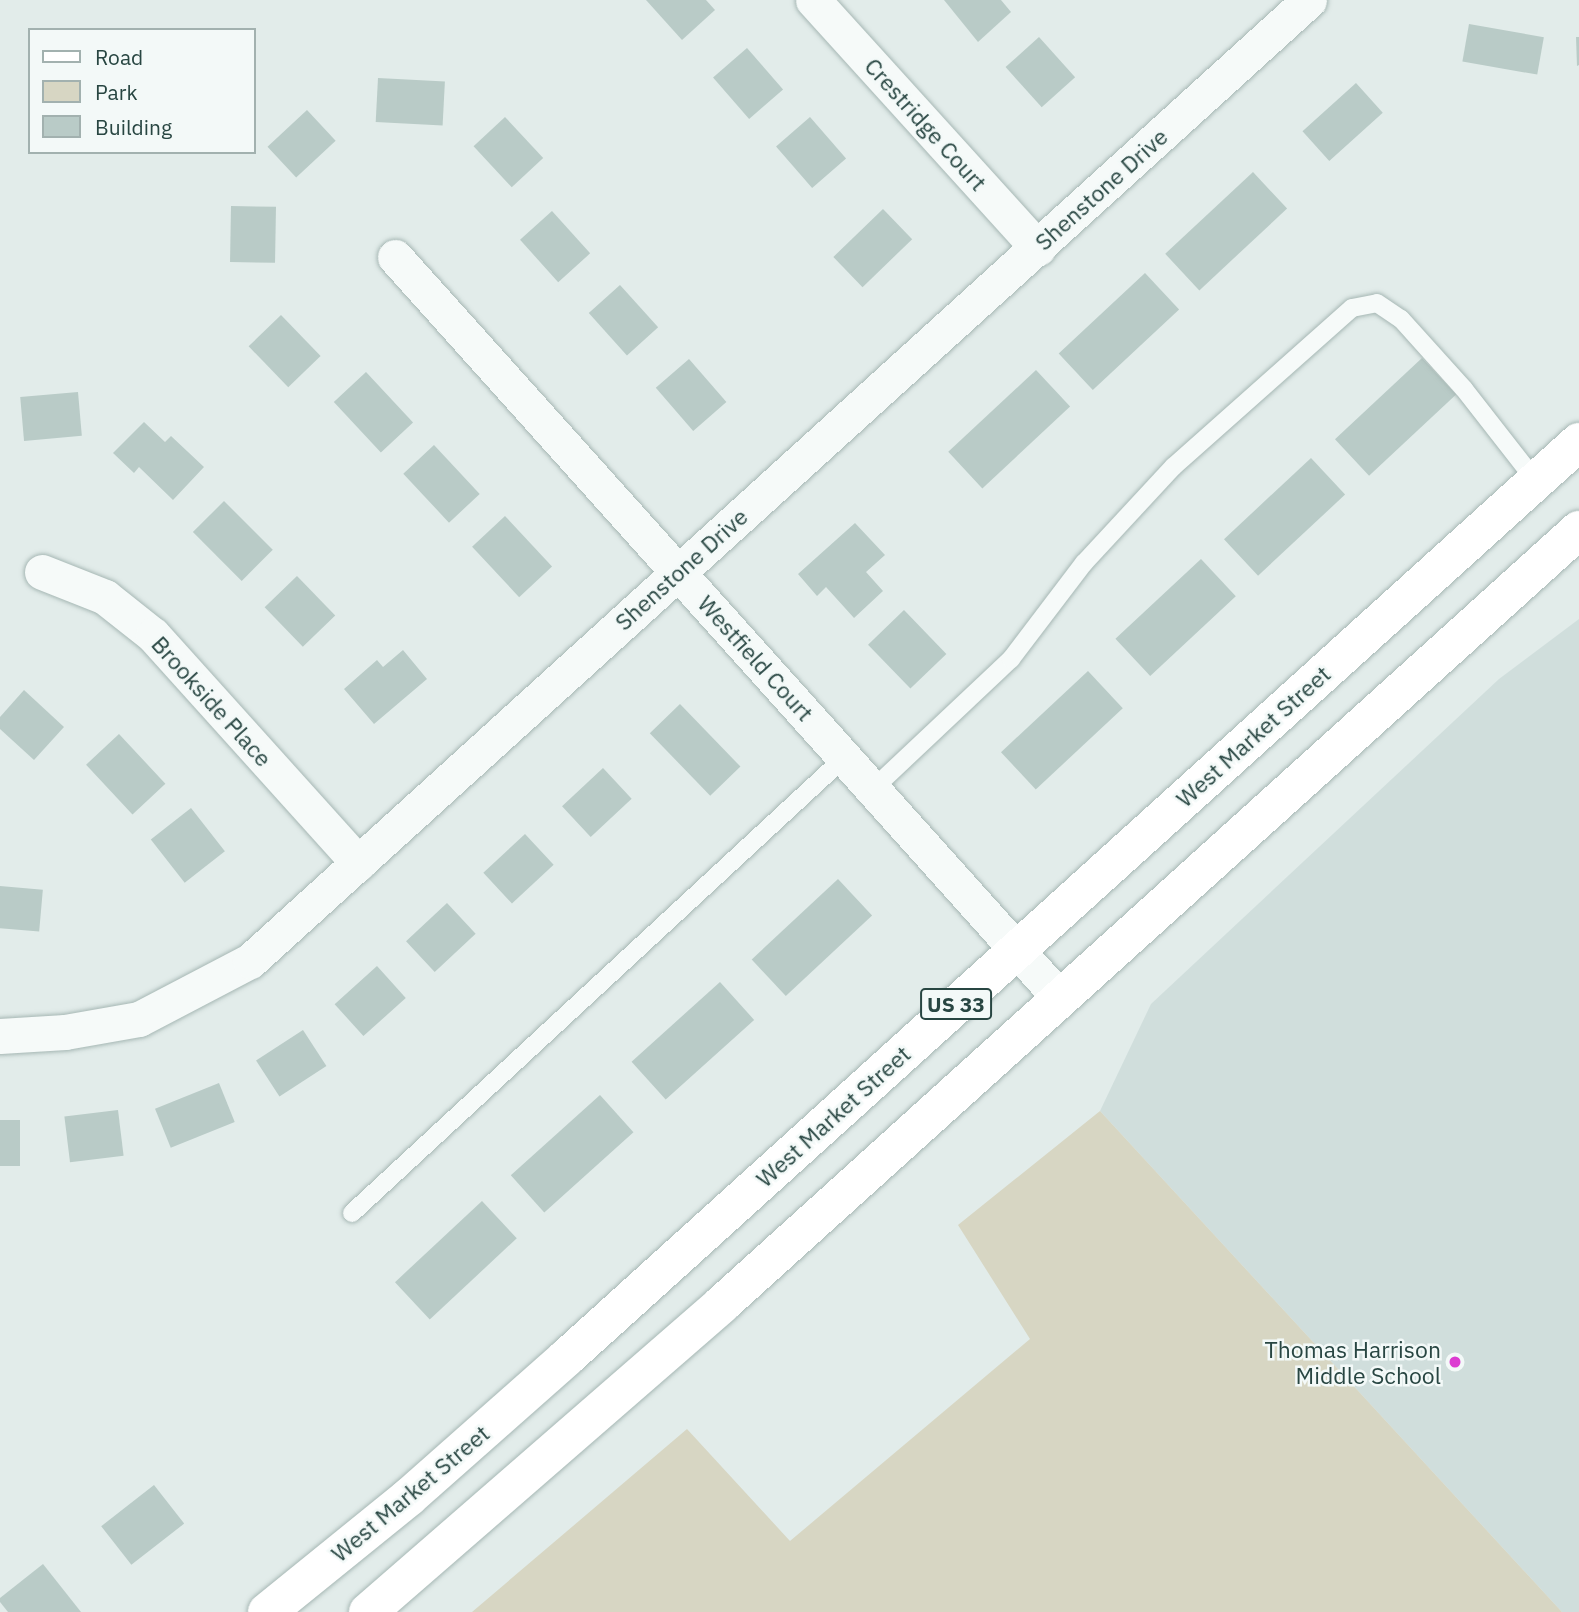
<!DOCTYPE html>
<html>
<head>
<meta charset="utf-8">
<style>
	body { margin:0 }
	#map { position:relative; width:1579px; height:1612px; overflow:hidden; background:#e2ecea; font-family:"IBM Plex Sans",sans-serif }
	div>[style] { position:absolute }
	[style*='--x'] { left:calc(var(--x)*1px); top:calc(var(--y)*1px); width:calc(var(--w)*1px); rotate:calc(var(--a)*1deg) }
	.built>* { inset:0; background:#d0dedc }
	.green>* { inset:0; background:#d7d6c3 }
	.building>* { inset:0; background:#b9cbc7; transform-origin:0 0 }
	.roads { filter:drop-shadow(0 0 2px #a6b7b4) drop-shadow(0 0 2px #a6b7b4) }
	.lane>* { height:18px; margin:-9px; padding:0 9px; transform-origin:9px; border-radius:9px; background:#f6faf9 }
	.street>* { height:35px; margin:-17.5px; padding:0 17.5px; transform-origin:17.5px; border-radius:17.5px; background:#f6faf9 }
	.primary>* { height:38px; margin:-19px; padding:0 19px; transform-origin:19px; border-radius:19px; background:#fff }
	.dots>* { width:19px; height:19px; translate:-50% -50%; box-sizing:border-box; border:4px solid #f3f9f8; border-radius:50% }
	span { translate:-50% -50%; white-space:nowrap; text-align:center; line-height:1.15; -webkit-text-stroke:5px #f3f9f8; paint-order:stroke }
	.shield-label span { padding:2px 5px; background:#f3f9f8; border:2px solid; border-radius:5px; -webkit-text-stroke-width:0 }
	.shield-label { font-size:21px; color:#284642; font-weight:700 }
	.street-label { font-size:23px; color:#284642 }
	.poi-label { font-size:23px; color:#284642 }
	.right { translate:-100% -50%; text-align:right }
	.legend { position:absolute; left:28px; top:28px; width:228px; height:126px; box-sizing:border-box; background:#f3f9f8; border:2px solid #a2b1af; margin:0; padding:9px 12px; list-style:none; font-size:21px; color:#284642 }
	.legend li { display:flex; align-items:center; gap:14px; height:35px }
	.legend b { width:35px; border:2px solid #a2b1af }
</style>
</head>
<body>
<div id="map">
	<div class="built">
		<i style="clip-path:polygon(1579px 619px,1579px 1612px,1562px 1612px,1100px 1111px,1151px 1004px,1499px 679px)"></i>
	</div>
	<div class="green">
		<i style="clip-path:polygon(1100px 1111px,1562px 1612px,472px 1612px,687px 1429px,790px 1541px,1030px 1339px,958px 1225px)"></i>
	</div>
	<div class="building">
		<i style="clip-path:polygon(646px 0,706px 0,715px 10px,682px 40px)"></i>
		<i style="clip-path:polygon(944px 0,1001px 0,1011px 12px,978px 42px)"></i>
		<i style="left:1469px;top:24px;width:76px;height:38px;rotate:10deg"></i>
		<i style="left:1039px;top:37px;width:54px;height:45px;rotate:48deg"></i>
		<i style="clip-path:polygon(1576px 37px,1579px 37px,1579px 65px,1577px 66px)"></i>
		<i style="left:747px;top:48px;width:55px;height:45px;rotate:49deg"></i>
		<i style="left:378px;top:78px;width:67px;height:44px;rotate:3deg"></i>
		<i style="left:1356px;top:83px;width:40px;height:72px;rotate:48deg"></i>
		<i style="left:307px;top:110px;width:42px;height:54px;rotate:47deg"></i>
		<i style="left:505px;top:117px;width:56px;height:43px;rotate:47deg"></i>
		<i style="left:810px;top:117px;width:55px;height:45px;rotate:49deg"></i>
		<i style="left:1253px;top:172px;width:50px;height:120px;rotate:47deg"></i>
		<i style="left:231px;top:206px;width:45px;height:56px;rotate:1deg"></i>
		<i style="left:883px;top:209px;width:42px;height:69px;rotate:46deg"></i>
		<i style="left:552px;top:211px;width:57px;height:43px;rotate:48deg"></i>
		<i style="left:1145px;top:273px;width:50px;height:118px;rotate:47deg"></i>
		<i style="left:620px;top:285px;width:57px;height:42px;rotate:48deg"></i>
		<i style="left:281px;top:315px;width:57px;height:45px;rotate:46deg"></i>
		<i style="left:1422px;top:358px;width:50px;height:119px;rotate:47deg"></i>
		<i style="left:689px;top:359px;width:57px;height:44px;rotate:49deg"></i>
		<i style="left:1036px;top:370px;width:50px;height:120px;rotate:47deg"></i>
		<i style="left:366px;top:372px;width:69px;height:44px;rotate:47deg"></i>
		<i style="left:78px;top:392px;width:44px;height:58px;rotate:85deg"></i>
		<i style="clip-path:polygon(144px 422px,165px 442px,171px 436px,204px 467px,173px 500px,139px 467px,134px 473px,113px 453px)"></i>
		<i style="left:434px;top:445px;width:67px;height:42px;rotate:47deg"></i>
		<i style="left:1311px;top:458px;width:50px;height:119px;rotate:47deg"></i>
		<i style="left:224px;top:501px;width:69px;height:44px;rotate:45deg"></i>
		<i style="left:505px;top:516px;width:69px;height:45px;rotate:47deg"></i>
		<i style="clip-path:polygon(855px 523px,885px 555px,866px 572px,883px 591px,854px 618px,826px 587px,817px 596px,798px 574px)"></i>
		<i style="left:1201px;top:559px;width:51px;height:117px;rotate:47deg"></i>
		<i style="left:297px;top:576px;width:55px;height:45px;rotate:46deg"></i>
		<i style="left:904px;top:610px;width:61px;height:50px;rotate:46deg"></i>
		<i style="clip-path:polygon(403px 650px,427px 679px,374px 724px,344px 689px,377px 660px,383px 667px)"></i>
		<i style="left:1088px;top:671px;width:51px;height:119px;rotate:47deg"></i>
		<i style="clip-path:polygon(24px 690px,64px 727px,34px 760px,0 729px,0 717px)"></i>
		<i style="left:680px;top:704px;width:87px;height:42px;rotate:46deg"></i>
		<i style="left:119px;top:734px;width:68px;height:45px;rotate:47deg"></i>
		<i style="left:603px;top:768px;width:42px;height:56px;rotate:47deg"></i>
		<i style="left:191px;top:808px;width:55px;height:51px;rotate:52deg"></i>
		<i style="left:525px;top:834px;width:42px;height:57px;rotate:47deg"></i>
		<i style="left:838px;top:879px;width:50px;height:118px;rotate:47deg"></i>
		<i style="left:0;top:886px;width:43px;height:42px;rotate:5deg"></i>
		<i style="left:447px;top:903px;width:42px;height:56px;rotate:47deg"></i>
		<i style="left:377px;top:966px;width:43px;height:57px;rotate:48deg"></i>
		<i style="left:720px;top:982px;width:51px;height:119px;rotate:48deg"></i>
		<i style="left:303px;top:1030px;width:43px;height:56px;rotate:57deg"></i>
		<i style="left:219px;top:1083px;width:42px;height:69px;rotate:68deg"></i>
		<i style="left:600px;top:1095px;width:50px;height:120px;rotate:48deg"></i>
		<i style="left:118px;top:1110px;width:46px;height:54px;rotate:83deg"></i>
		<i style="left:0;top:1120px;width:20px;height:46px"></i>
		<i style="left:482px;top:1201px;width:51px;height:119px;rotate:47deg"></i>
		<i style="left:154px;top:1485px;width:49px;height:67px;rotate:52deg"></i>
		<i style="clip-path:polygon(43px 1564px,81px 1612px,8px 1612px,0 1602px,0 1598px)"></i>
	</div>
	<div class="roads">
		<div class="lane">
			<i style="--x:873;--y:789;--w:190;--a:-43.3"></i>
			<i style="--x:1011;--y:659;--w:121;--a:-52.8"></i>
			<i style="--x:1084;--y:563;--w:131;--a:-47.2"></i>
			<i style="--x:1173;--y:467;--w:239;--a:-41.6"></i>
			<i style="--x:1352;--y:308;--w:25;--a:-11"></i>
			<i style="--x:1377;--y:303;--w:29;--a:34"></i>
			<i style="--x:1401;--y:319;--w:94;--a:48"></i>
			<i style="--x:1464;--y:389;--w:117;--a:52"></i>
			<i style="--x:352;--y:1213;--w:672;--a:-42.77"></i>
		</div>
		<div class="street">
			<i style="--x:813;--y:0;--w:335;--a:47.8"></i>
			<i style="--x:395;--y:257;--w:994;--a:48.1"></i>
			<i style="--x:42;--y:572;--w:68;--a:21.6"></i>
			<i style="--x:105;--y:597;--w:61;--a:38.4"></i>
			<i style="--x:153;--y:635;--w:307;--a:48"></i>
			<i style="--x:0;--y:1036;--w:65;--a:-3.5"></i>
			<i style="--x:65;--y:1032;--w:75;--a:-10"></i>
			<i style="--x:139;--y:1019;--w:125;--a:-27.6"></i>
			<i style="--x:250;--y:961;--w:1430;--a:-42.22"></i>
		</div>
		<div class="primary">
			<i style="--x:267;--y:1612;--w:183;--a:-39"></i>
			<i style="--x:409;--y:1497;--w:210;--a:-41.5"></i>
			<i style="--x:566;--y:1358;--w:1366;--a:-42.12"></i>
			<i style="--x:368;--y:1612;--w:469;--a:-41"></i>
			<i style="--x:722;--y:1304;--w:1155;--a:-42.09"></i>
		</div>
	</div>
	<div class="dots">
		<i style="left:1455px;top:1362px;background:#dc3cd1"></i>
	</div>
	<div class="shield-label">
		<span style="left:956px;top:1004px">US 33</span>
	</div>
	<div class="street-label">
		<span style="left:926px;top:124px;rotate:48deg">Crestridge Court</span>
		<span style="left:1101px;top:189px;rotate:-42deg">Shenstone Drive</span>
		<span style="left:681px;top:569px;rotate:-42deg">Shenstone Drive</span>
		<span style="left:756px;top:658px;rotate:48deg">Westfield Court</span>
		<span style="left:212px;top:701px;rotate:48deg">Brookside Place</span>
		<span style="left:1253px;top:736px;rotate:-42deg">West Market Street</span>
		<span style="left:833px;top:1116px;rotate:-42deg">West Market Street</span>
		<span style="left:410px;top:1493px;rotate:-40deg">West Market Street</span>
	</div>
	<div class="poi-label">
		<span class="right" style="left:1441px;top:1362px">Thomas Harrison<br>Middle School</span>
	</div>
	<ul class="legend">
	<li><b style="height:9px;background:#fff"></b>Road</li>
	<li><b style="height:19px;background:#d7d6c3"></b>Park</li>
	<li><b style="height:19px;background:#b9cbc7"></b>Building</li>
	</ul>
</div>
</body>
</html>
